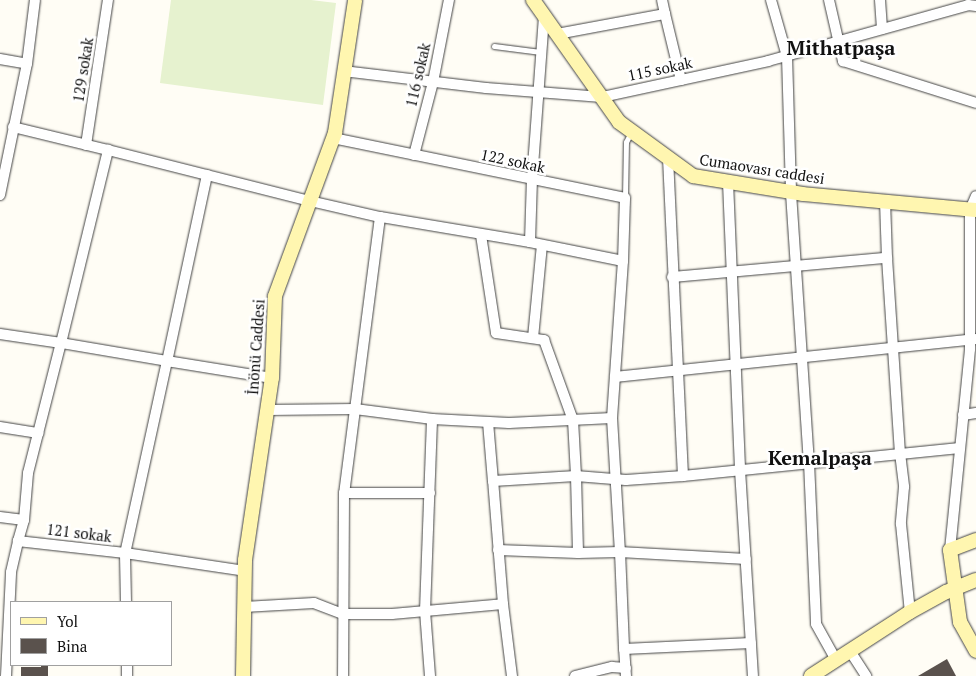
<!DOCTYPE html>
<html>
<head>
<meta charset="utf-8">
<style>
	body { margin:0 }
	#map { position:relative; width:976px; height:676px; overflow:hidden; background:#fffdf5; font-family:"PT Serif",serif }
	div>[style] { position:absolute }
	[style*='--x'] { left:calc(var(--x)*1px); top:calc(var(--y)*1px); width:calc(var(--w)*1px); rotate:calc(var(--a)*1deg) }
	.pitch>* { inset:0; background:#e6f2cf }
	.building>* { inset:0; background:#5a524d }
	.roads { filter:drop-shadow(0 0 1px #444) drop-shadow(0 0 1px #444) }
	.lane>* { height:5px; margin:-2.5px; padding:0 2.5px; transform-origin:2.5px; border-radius:2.5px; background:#fff }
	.street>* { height:10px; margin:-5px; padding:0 5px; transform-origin:5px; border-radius:5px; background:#fff }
	.secondary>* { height:14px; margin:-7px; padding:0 7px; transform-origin:7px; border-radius:7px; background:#fff6b0 }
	span { translate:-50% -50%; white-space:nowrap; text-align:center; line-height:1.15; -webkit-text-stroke:5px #fff; paint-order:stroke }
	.street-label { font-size:15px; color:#111 }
	.district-label { font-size:20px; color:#111; font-weight:700 }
	.legend { position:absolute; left:10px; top:601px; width:162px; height:65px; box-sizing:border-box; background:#fff; border:1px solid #a0a0a0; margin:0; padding:6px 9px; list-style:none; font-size:15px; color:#111 }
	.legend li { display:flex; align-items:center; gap:10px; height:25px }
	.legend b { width:25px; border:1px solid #a0a0a0 }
</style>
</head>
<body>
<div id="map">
	<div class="pitch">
		<i style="clip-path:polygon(171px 0,311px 0,336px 3px,323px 105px,160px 83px)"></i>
	</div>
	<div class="building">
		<i style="clip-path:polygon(947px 659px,956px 676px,918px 676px)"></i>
		<i style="clip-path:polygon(41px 665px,48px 665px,48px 676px,21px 676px,21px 667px,41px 667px)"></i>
	</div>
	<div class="roads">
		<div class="lane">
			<i style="--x:494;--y:46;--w:47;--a:7.3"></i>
			<i style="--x:625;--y:198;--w:56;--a:-89"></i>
			<i style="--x:626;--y:142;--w:11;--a:-63"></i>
		</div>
		<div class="street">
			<i style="--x:771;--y:0;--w:58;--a:74.1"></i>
			<i style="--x:787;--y:56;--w:137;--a:88.3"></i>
			<i style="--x:791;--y:193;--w:270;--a:86.2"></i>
			<i style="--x:809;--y:462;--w:162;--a:87.5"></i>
			<i style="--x:816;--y:624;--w:41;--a:60.9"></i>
			<i style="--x:829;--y:0;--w:63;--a:77.1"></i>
			<i style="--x:843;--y:61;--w:139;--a:17.5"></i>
			<i style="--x:880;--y:0;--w:29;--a:86"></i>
			<i style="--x:665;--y:14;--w:68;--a:76.4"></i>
			<i style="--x:557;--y:34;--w:110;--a:-10.5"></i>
			<i style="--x:665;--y:14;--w:14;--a:-102"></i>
			<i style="--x:0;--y:59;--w:27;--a:10"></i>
			<i style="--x:343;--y:71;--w:144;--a:6.8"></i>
			<i style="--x:486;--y:88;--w:116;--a:4.4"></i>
			<i style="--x:602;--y:97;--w:170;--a:-12.2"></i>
			<i style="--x:768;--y:61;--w:208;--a:-15.6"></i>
			<i style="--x:968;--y:5;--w:8;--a:7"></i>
			<i style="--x:13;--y:127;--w:98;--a:13.6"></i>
			<i style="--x:333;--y:138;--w:298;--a:11.6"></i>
			<i style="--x:625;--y:198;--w:63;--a:91.8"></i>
			<i style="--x:86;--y:145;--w:147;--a:-81.4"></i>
			<i style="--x:414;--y:155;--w:75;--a:-75.4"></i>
			<i style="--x:433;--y:82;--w:84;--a:-79"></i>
			<i style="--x:207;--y:175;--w:190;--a:102.1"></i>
			<i style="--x:167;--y:361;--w:106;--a:9.2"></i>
			<i style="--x:728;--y:182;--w:288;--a:87.6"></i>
			<i style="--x:740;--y:470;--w:206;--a:86.4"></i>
			<i style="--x:0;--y:195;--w:134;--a:-78.4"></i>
			<i style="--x:27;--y:64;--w:64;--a:-82.9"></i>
			<i style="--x:481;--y:235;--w:99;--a:81.3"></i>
			<i style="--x:496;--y:333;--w:49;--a:8.3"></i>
			<i style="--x:544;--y:340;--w:85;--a:70.1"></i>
			<i style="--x:573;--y:420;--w:56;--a:86.9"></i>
			<i style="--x:576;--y:476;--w:50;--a:4.6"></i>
			<i style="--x:626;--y:480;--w:57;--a:-4"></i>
			<i style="--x:683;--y:476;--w:318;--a:-92.7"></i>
			<i style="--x:530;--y:242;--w:62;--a:-88.2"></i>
			<i style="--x:532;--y:180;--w:165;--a:-85.8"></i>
			<i style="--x:887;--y:258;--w:195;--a:86.2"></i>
			<i style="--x:900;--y:453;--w:34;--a:83"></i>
			<i style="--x:904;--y:487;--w:37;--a:95"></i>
			<i style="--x:901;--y:524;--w:88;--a:84.2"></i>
			<i style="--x:672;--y:277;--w:216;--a:-5.1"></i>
			<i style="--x:887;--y:258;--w:56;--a:-92"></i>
			<i style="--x:0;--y:334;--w:62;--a:8.4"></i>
			<i style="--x:61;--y:343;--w:199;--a:-76.3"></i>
			<i style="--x:108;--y:150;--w:208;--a:14.2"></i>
			<i style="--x:310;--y:201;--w:72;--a:12.9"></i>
			<i style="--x:380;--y:217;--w:278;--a:97.4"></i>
			<i style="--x:344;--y:493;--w:183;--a:90.3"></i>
			<i style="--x:533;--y:338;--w:93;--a:-84.5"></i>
			<i style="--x:61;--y:343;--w:108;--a:9.6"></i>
			<i style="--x:167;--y:361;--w:197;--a:102.3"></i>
			<i style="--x:125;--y:553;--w:108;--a:-173.6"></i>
			<i style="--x:18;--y:541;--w:22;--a:-74"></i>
			<i style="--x:24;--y:520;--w:47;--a:-85.1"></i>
			<i style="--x:28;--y:473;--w:134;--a:-75.8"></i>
			<i style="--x:615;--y:377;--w:363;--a:-6"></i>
			<i style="--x:267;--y:410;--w:88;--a:-0.7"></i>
			<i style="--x:355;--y:409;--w:78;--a:7.4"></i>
			<i style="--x:432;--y:419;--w:77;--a:3"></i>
			<i style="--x:509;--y:423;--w:103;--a:-2.8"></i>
			<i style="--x:612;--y:418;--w:157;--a:-86"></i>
			<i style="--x:623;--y:261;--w:95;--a:-168.5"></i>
			<i style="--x:530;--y:242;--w:152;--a:-170.5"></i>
			<i style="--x:963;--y:415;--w:13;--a:-9"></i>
			<i style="--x:612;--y:418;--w:134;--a:86.6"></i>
			<i style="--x:620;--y:552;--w:126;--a:3.2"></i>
			<i style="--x:488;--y:422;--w:59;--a:85.2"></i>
			<i style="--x:493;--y:481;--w:83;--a:-3.4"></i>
			<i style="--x:576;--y:476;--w:77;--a:88.5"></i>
			<i style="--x:578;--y:553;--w:42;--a:-1.4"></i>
			<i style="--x:620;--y:552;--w:97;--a:87.6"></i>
			<i style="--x:0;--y:427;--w:39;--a:9"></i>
			<i style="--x:683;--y:476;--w:278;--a:-5.8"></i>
			<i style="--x:344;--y:493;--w:86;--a:0"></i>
			<i style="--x:0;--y:517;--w:24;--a:7"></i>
			<i style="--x:498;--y:550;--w:80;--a:2.1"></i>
			<i style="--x:950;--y:550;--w:202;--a:-84.3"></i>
			<i style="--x:970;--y:349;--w:139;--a:-90"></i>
			<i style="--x:970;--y:210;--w:15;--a:-67"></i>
			<i style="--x:126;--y:602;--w:49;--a:-91.2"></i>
			<i style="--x:125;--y:553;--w:121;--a:8.5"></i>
			<i style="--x:503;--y:604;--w:73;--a:82.9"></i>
			<i style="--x:244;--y:607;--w:70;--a:-3.3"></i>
			<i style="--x:314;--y:603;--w:31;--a:21"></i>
			<i style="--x:343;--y:614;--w:49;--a:0"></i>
			<i style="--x:392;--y:614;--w:111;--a:-5.1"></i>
			<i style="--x:503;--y:604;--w:123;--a:-94.6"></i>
			<i style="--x:850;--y:651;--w:30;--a:57"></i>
			<i style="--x:127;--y:665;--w:11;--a:90"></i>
			<i style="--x:6;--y:676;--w:104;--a:-87.2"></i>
			<i style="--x:11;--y:572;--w:32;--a:-77"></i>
			<i style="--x:430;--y:676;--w:65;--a:-94.4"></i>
			<i style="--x:425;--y:611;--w:192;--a:-87.9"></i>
			<i style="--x:575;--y:676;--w:38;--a:-14"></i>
			<i style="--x:612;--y:667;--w:14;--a:4"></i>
			<i style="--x:626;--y:676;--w:27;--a:-94"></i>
			<i style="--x:624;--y:649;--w:127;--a:-2.7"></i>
		</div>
		<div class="secondary">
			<i style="--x:533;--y:0;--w:149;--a:54.8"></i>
			<i style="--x:619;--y:122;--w:92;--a:36.1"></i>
			<i style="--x:693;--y:176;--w:111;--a:9.3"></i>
			<i style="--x:803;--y:194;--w:174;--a:5.3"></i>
			<i style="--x:976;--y:540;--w:28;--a:159"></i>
			<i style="--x:950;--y:550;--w:73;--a:82.1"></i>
			<i style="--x:960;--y:622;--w:33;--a:61"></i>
			<i style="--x:243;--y:676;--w:116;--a:-89"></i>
			<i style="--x:245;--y:560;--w:184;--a:-81.6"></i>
			<i style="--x:272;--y:378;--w:82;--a:-87.9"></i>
			<i style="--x:275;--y:296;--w:174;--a:-69.8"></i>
			<i style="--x:335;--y:133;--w:134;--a:-81.4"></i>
			<i style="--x:811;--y:676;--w:118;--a:-32.9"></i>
			<i style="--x:910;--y:612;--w:41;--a:-29.1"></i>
			<i style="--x:946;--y:592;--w:32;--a:-22"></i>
		</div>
	</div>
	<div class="street-label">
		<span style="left:660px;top:69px;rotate:-12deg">115 sokak</span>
		<span style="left:83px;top:70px;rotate:-81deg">129 sokak</span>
		<span style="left:418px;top:75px;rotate:-77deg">116 sokak</span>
		<span style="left:513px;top:161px;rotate:12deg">122 sokak</span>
		<span style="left:762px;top:169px;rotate:9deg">Cumaovası caddesi</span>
		<span style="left:256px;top:347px;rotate:-86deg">İnönü Caddesi</span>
		<span style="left:79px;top:533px;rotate:7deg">121 sokak</span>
	</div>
	<div class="district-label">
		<span style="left:841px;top:47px">Mithatpaşa</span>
		<span style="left:820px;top:457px">Kemalpaşa</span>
	</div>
	<ul class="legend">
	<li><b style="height:6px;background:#fff6b0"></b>Yol</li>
	<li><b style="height:14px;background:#5a524d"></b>Bina</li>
	</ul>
</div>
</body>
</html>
